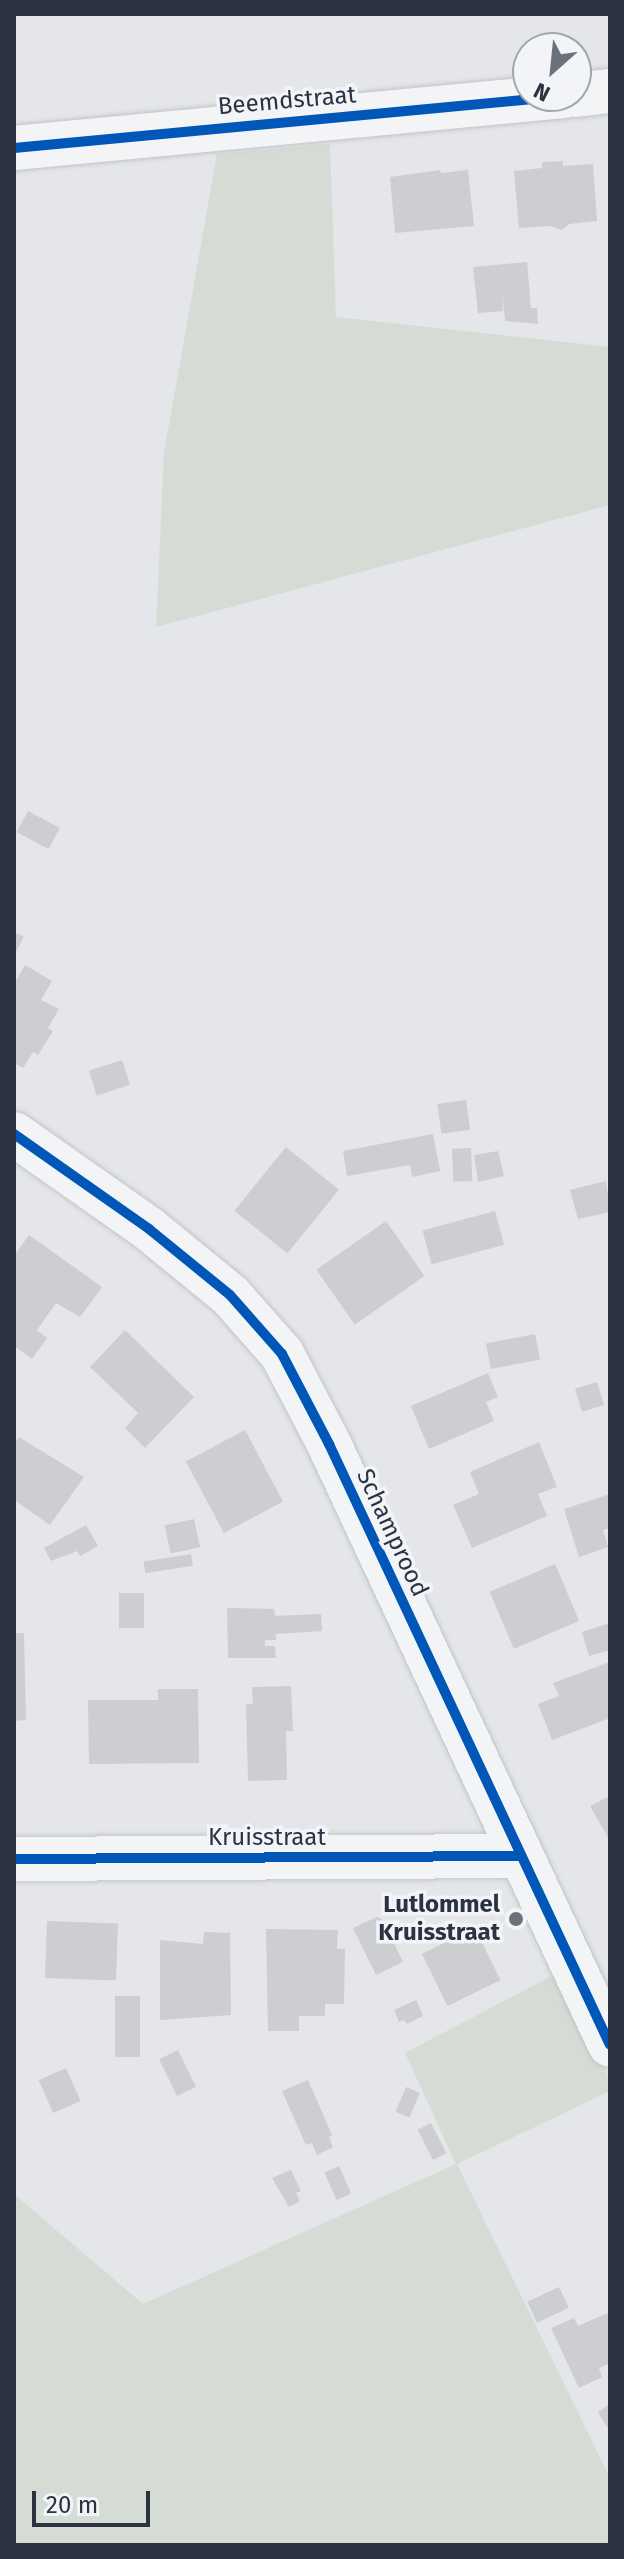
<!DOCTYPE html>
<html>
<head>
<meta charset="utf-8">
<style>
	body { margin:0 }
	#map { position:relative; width:624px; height:2559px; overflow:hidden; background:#e4e6e9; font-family:"Fira Sans",sans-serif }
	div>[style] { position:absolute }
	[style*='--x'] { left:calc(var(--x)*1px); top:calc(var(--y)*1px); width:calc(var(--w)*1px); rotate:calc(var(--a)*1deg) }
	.green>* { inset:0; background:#d5dcd5 }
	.building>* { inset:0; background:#ccced1; transform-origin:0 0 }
	.roads { filter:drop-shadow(0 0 2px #c2c4c7) drop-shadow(0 0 2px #c2c4c7) }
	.minor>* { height:44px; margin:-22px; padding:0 22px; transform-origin:22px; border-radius:22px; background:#f3f4f6 }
	.cycleway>* { height:10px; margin:-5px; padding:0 5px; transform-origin:5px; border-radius:5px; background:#0057b8 }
	.dots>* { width:22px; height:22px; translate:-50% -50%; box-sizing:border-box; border:4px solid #f2f4f8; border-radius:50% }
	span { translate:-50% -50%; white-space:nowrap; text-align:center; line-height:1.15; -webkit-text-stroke:7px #f2f4f8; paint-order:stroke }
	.street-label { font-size:24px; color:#2b3342 }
	.poi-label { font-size:24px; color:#2b3342; font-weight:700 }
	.right { translate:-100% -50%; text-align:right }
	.frame { position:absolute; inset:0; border:16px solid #2b3342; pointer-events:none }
	.north { position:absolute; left:512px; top:32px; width:80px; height:80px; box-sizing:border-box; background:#f2f4f8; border:2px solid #a2a7af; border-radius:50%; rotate:207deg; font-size:22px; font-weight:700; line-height:32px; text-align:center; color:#2b3342 }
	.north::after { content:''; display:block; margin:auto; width:28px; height:36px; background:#6c727c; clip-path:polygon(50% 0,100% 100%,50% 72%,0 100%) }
	.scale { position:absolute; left:32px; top:2491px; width:118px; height:36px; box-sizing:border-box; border:4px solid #2b3342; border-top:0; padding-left:10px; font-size:24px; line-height:28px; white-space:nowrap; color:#2b3342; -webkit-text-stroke:6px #f2f4f8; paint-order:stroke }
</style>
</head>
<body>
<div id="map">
	<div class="green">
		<i style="clip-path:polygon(330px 144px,336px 317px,610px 347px,610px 505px,156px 627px,164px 453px,217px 154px)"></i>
		<i style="clip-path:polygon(561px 1971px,610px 2080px,610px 2091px,457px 2164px,610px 2478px,610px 2545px,14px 2545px,14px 2194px,143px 2304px,456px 2164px,405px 2053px)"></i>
	</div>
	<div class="building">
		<i style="clip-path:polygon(563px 161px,563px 166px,593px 164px,597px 221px,569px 224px,562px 230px,549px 226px,519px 228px,514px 171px,542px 168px,542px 162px)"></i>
		<i style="clip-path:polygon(440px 170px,441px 173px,468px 170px,474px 226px,395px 233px,390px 177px)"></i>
		<i style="clip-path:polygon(527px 262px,531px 308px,537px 308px,538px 324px,505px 321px,502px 290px,503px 311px,478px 313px,473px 267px)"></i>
		<i style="left:28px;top:811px;width:36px;height:24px;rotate:28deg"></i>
		<i style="clip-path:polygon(14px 932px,24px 937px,14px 955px)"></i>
		<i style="clip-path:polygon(25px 965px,52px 981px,41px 1000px,59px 1009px,48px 1028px,53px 1031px,38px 1055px,33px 1052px,23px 1068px,14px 1063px,14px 984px)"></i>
		<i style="left:122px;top:1060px;width:26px;height:35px;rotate:72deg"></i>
		<i style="left:466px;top:1100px;width:30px;height:29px;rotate:82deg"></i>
		<i style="clip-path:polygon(433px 1134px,440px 1171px,412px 1177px,410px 1165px,347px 1176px,343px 1151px)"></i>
		<i style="left:286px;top:1147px;width:68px;height:82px;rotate:39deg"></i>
		<i style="left:471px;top:1148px;width:33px;height:19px;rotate:88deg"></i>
		<i style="clip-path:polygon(498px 1151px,504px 1176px,478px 1182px,474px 1155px)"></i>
		<i style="clip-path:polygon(606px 1181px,610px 1212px,578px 1219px,570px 1190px)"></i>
		<i style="left:495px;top:1211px;width:35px;height:75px;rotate:75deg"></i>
		<i style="left:386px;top:1221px;width:67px;height:85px;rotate:55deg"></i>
		<i style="clip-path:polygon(29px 1235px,102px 1287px,80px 1317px,56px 1303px,37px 1330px,47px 1338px,32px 1359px,14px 1346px,14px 1256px)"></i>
		<i style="clip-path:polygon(125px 1330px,194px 1397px,145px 1448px,125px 1428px,138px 1413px,90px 1367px)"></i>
		<i style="left:535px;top:1334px;width:26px;height:50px;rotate:79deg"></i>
		<i style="clip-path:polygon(488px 1373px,498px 1397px,486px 1402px,494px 1421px,429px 1449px,411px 1406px)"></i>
		<i style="left:597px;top:1382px;width:24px;height:23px;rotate:73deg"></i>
		<i style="left:245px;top:1430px;width:81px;height:67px;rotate:62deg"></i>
		<i style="clip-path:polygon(19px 1437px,84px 1477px,50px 1525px,14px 1500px,14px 1444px)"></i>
		<i style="clip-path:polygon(539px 1442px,557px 1487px,538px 1494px,547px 1516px,472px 1548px,453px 1505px,479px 1494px,470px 1472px)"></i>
		<i style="clip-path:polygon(610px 1494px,610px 1528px,603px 1530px,608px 1547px,579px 1557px,564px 1509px)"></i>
		<i style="left:194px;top:1519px;width:29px;height:30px;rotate:78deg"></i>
		<i style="clip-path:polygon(86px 1525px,98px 1546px,80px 1556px,77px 1551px,51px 1561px,44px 1548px)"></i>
		<i style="left:191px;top:1554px;width:12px;height:48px;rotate:81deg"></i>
		<i style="left:555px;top:1564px;width:62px;height:71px;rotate:67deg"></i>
		<i style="left:119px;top:1593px;width:25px;height:35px"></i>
		<i style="clip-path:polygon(227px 1608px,274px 1609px,275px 1616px,321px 1614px,322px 1631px,276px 1634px,276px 1640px,265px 1640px,265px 1646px,275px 1646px,276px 1658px,228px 1658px)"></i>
		<i style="clip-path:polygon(610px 1623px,610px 1650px,589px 1656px,582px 1632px)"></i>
		<i style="clip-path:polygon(14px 1633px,24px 1633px,26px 1720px,14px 1721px)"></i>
		<i style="clip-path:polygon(610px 1662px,610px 1718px,552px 1740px,538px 1704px,559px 1696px,553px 1683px)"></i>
		<i style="clip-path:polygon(291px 1686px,293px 1731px,286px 1731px,287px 1780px,248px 1781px,246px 1704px,253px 1704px,252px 1687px)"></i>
		<i style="clip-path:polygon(158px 1689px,198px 1689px,199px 1763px,89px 1764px,88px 1700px,158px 1700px)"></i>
		<i style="clip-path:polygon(610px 1796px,610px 1841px,590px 1806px)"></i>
		<i style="clip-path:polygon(377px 1917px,383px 1920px,403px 1962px,376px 1975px,353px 1928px)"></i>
		<i style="left:47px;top:1921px;width:71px;height:57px;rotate:2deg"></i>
		<i style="left:475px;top:1928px;width:58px;height:59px;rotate:64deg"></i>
		<i style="clip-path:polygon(266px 1929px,338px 1930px,337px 1949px,345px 1949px,344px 2004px,325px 2004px,325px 2016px,299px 2016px,299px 2031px,268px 2031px)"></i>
		<i style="clip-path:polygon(204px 1932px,230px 1933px,231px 2015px,160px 2020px,160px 1940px,203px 1944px)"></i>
		<i style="left:115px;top:1996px;width:25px;height:61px"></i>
		<i style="clip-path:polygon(416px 2000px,423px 2016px,407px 2024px,404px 2020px,399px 2022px,394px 2010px)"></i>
		<i style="left:178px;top:2050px;width:41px;height:21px;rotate:64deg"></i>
		<i style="left:66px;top:2068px;width:36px;height:30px;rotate:66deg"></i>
		<i style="clip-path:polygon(308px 2080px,332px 2135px,329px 2137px,333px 2147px,317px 2155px,312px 2143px,306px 2145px,282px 2091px)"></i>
		<i style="left:406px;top:2087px;width:15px;height:27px;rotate:23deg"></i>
		<i style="left:431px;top:2123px;width:34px;height:15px;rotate:63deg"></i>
		<i style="left:339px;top:2166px;width:30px;height:16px;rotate:66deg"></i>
		<i style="clip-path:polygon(291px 2170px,301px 2191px,296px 2193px,300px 2201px,289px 2207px,272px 2178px)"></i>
		<i style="left:559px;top:2287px;width:23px;height:35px;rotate:65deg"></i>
		<i style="clip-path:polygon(610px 2312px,610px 2363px,599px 2368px,602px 2377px,579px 2388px,551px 2328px,574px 2318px,578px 2326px)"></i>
		<i style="clip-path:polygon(610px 2404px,610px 2432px,598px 2412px)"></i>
	</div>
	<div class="roads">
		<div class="minor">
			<i style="--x:576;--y:95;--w:34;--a:-7"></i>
			<i style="--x:14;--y:148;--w:552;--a:-5.4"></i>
			<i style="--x:14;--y:1134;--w:165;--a:35.1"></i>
			<i style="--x:149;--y:1229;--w:104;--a:39.2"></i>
			<i style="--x:230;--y:1295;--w:79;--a:48.6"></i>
			<i style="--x:282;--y:1354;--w:102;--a:62.4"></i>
			<i style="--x:329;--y:1444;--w:663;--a:64.94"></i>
			<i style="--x:14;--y:1859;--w:506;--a:-0.34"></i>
		</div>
	</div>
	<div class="cycleway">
		<i style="--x:14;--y:148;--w:552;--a:-5.4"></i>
		<i style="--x:14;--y:1134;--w:165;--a:35.1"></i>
		<i style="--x:149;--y:1229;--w:104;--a:39.2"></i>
		<i style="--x:230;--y:1295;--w:79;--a:48.6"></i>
		<i style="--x:282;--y:1354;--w:102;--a:62.4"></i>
		<i style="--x:329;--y:1444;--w:663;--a:64.94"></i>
		<i style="--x:14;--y:1859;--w:506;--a:-0.34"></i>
	</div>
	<div class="dots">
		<i style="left:516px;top:1919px;background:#6c727c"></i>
	</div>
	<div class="street-label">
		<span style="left:287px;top:101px;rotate:-5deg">Beemdstraat</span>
		<span style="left:392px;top:1533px;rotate:65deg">Schamprood</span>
		<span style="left:267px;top:1838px">Kruisstraat</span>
	</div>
	<div class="poi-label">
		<span class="right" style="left:500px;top:1919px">Lutlommel<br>Kruisstraat</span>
	</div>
	<div class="frame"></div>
	<div class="north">N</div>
	<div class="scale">20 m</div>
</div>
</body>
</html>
